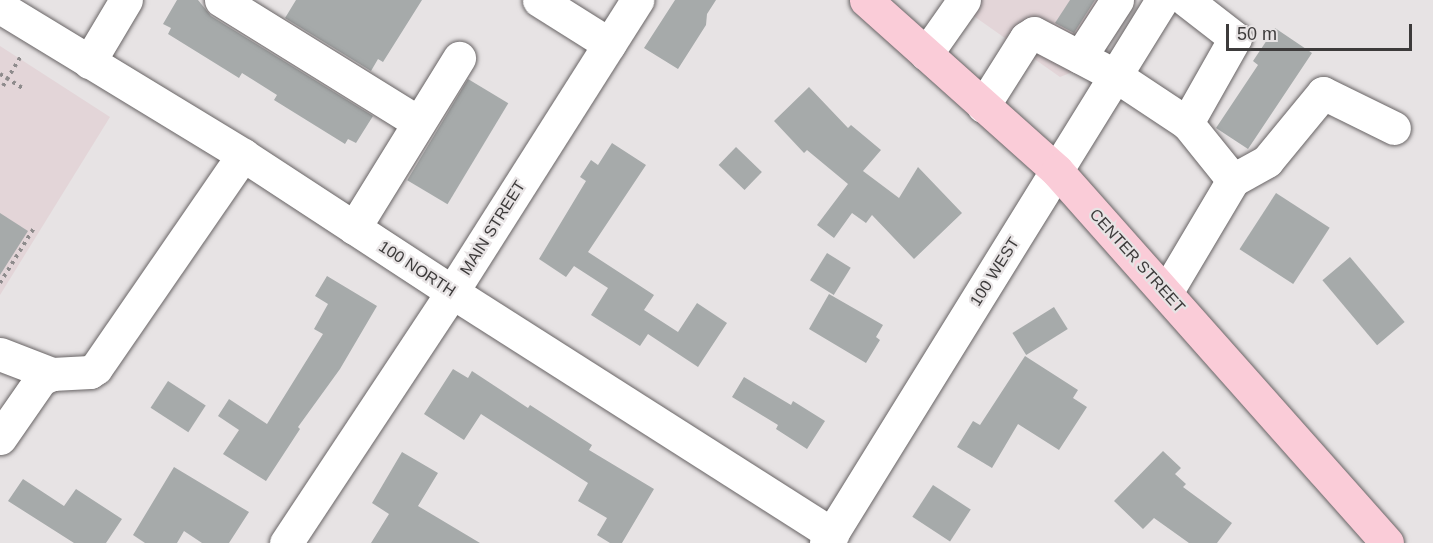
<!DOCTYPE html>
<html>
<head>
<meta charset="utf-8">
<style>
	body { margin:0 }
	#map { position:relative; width:1433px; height:543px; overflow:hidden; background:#e7e3e4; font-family:Arial,sans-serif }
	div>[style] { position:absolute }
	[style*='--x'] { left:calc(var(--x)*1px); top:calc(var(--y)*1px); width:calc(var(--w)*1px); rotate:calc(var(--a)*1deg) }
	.built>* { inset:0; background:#e3d5d8 }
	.building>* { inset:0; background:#a6aaaa; transform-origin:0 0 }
	.path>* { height:4px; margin-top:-2px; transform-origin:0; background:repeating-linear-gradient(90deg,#8e8b8c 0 3px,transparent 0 7.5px) }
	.roads { filter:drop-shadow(0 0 2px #686465) drop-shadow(0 0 2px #686465) }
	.minor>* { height:33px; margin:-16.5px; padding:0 16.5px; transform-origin:16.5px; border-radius:16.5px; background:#fff }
	.major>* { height:33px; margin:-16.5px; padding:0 16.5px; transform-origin:16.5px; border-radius:16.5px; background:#faccd8 }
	span { translate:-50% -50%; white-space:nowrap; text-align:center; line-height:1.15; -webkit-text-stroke:4.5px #e7e3e4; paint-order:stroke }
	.street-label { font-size:16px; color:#3d3b3b }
	.scale { position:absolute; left:1226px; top:24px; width:186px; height:27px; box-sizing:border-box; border:3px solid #3d3b3b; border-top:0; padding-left:8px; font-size:18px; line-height:21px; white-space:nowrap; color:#3d3b3b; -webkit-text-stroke:4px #e7e3e4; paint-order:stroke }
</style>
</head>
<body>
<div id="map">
	<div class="built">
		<i style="clip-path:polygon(951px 0,1122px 0,1075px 71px,1060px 77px)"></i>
		<i style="clip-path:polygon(0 46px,110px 117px,0 295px)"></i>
	</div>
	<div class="building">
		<i style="clip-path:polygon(177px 0,198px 0,211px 16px,373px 116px,356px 143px,348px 139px,345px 144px,274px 100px,277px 95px,242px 73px,239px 78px,168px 34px,171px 28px,163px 24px)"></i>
		<i style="clip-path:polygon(296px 0,422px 0,383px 62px,378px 59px,371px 71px,285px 18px)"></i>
		<i style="clip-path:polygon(675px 0,716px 0,707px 14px,706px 25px,678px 69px,644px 48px)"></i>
		<i style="clip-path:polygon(1070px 0,1095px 0,1074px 33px,1055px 23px)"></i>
		<i style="clip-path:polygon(1275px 28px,1312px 53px,1248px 149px,1216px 128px,1258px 65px,1253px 61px)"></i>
		<i style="left:468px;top:79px;width:47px;height:118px;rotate:31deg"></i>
		<i style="clip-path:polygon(809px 87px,848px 128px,851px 125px,881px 150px,863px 171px,899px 198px,918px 167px,962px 213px,914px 259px,872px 215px,866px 223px,852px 213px,834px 238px,817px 225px,848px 184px,807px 150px,804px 153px,774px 121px)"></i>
		<i style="clip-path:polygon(612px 143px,646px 165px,588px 252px,654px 295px,644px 310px,678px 332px,697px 303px,727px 323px,698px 367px,648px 334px,640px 346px,591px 315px,608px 288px,574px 266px,566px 277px,539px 259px,586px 181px,580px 177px,591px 160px,598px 165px)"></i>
		<i style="left:736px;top:147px;width:36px;height:25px;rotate:44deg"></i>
		<i style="left:1276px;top:193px;width:64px;height:67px;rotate:33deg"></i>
		<i style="clip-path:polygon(0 213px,28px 231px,0 275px)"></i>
		<i style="left:827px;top:253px;width:28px;height:32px;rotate:32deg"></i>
		<i style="left:1350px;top:257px;width:85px;height:36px;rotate:50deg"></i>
		<i style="clip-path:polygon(327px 276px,377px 306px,340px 369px,298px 427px,300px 429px,266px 481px,223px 454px,239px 430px,218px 416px,229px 399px,267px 424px,323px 334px,314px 329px,328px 304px,315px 296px)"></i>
		<i style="clip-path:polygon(829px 294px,883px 325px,876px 337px,880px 340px,866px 363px,809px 329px)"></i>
		<i style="left:1054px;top:307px;width:26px;height:49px;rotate:58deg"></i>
		<i style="clip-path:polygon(1025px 356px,1078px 390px,1073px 398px,1087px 407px,1059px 450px,1018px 424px,992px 468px,957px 447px,973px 421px,980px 425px)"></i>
		<i style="clip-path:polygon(453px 369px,468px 378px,472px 371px,528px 408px,530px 405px,592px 445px,589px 450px,654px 489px,622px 543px,610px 543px,597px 535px,607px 518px,578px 501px,588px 483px,481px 414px,464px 440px,424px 414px)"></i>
		<i style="clip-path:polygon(744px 377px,791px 405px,793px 401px,825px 421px,807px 449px,776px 429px,778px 425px,732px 397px)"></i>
		<i style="left:168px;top:381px;width:45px;height:32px;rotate:33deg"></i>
		<i style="clip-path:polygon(1163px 451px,1181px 468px,1175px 474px,1186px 484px,1183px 487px,1232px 523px,1217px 543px,1189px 543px,1154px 518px,1143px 529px,1114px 501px)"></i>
		<i style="clip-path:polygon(402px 452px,438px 473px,418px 506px,480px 543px,371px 543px,389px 514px,372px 503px)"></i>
		<i style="clip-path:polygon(174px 467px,249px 512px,229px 543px,202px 543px,184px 531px,177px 543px,145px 543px,133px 535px)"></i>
		<i style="clip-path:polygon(23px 479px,64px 506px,76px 489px,122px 519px,106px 543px,74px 543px,8px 501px)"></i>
		<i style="left:933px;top:485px;width:45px;height:38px;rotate:33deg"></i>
	</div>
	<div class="path">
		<i style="--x:0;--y:74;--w:26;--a:32"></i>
		<i style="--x:3;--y:86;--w:37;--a:-59"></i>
		<i style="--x:0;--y:283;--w:65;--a:-58.3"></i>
	</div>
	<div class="roads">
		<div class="minor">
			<i style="--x:221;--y:0;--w:232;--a:31.8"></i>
			<i style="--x:539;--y:0;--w:83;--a:32.2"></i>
			<i style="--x:1186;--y:0;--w:62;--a:37.8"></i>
			<i style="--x:1235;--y:38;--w:98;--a:119.5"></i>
			<i style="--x:0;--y:7;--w:285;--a:31.3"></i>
			<i style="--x:243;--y:155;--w:250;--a:33.2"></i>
			<i style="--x:452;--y:292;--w:451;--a:32.5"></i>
			<i style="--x:926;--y:54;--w:66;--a:-54.9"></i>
			<i style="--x:1080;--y:57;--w:68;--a:-57"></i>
			<i style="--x:89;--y:62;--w:72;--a:-59.2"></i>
			<i style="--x:983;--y:106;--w:80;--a:-57.7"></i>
			<i style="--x:1026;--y:38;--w:9;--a:-32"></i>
			<i style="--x:1034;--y:33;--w:93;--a:27.7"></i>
			<i style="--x:1116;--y:76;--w:85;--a:33.5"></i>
			<i style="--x:1187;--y:123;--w:73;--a:51.1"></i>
			<i style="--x:1233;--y:180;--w:131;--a:120.7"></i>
			<i style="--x:1233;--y:180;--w:39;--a:-29"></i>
			<i style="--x:1267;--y:161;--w:88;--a:-50.5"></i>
			<i style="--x:1323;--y:93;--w:79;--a:26.2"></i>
			<i style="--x:354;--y:228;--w:200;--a:-58.3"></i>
			<i style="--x:0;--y:354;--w:56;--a:21"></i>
			<i style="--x:0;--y:438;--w:72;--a:-55.2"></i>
			<i style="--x:41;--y:379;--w:12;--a:-24"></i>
			<i style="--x:52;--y:374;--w:38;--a:-3"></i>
			<i style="--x:90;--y:372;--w:7;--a:-34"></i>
			<i style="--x:96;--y:368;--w:259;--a:-55.4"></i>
			<i style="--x:286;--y:543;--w:301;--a:-56.5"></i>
			<i style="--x:452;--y:292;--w:346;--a:-57.6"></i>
			<i style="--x:826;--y:543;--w:639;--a:-58.25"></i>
		</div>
		<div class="major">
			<i style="--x:866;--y:0;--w:256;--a:41.8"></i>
			<i style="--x:1057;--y:171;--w:497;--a:48.4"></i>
		</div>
	</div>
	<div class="street-label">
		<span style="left:493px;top:228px;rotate:-58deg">MAIN STREET</span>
		<span style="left:1137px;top:261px;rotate:48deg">CENTER STREET</span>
		<span style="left:417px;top:269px;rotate:33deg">100 NORTH</span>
		<span style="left:995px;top:272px;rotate:-58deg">100 WEST</span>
	</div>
	<div class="scale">50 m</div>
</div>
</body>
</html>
